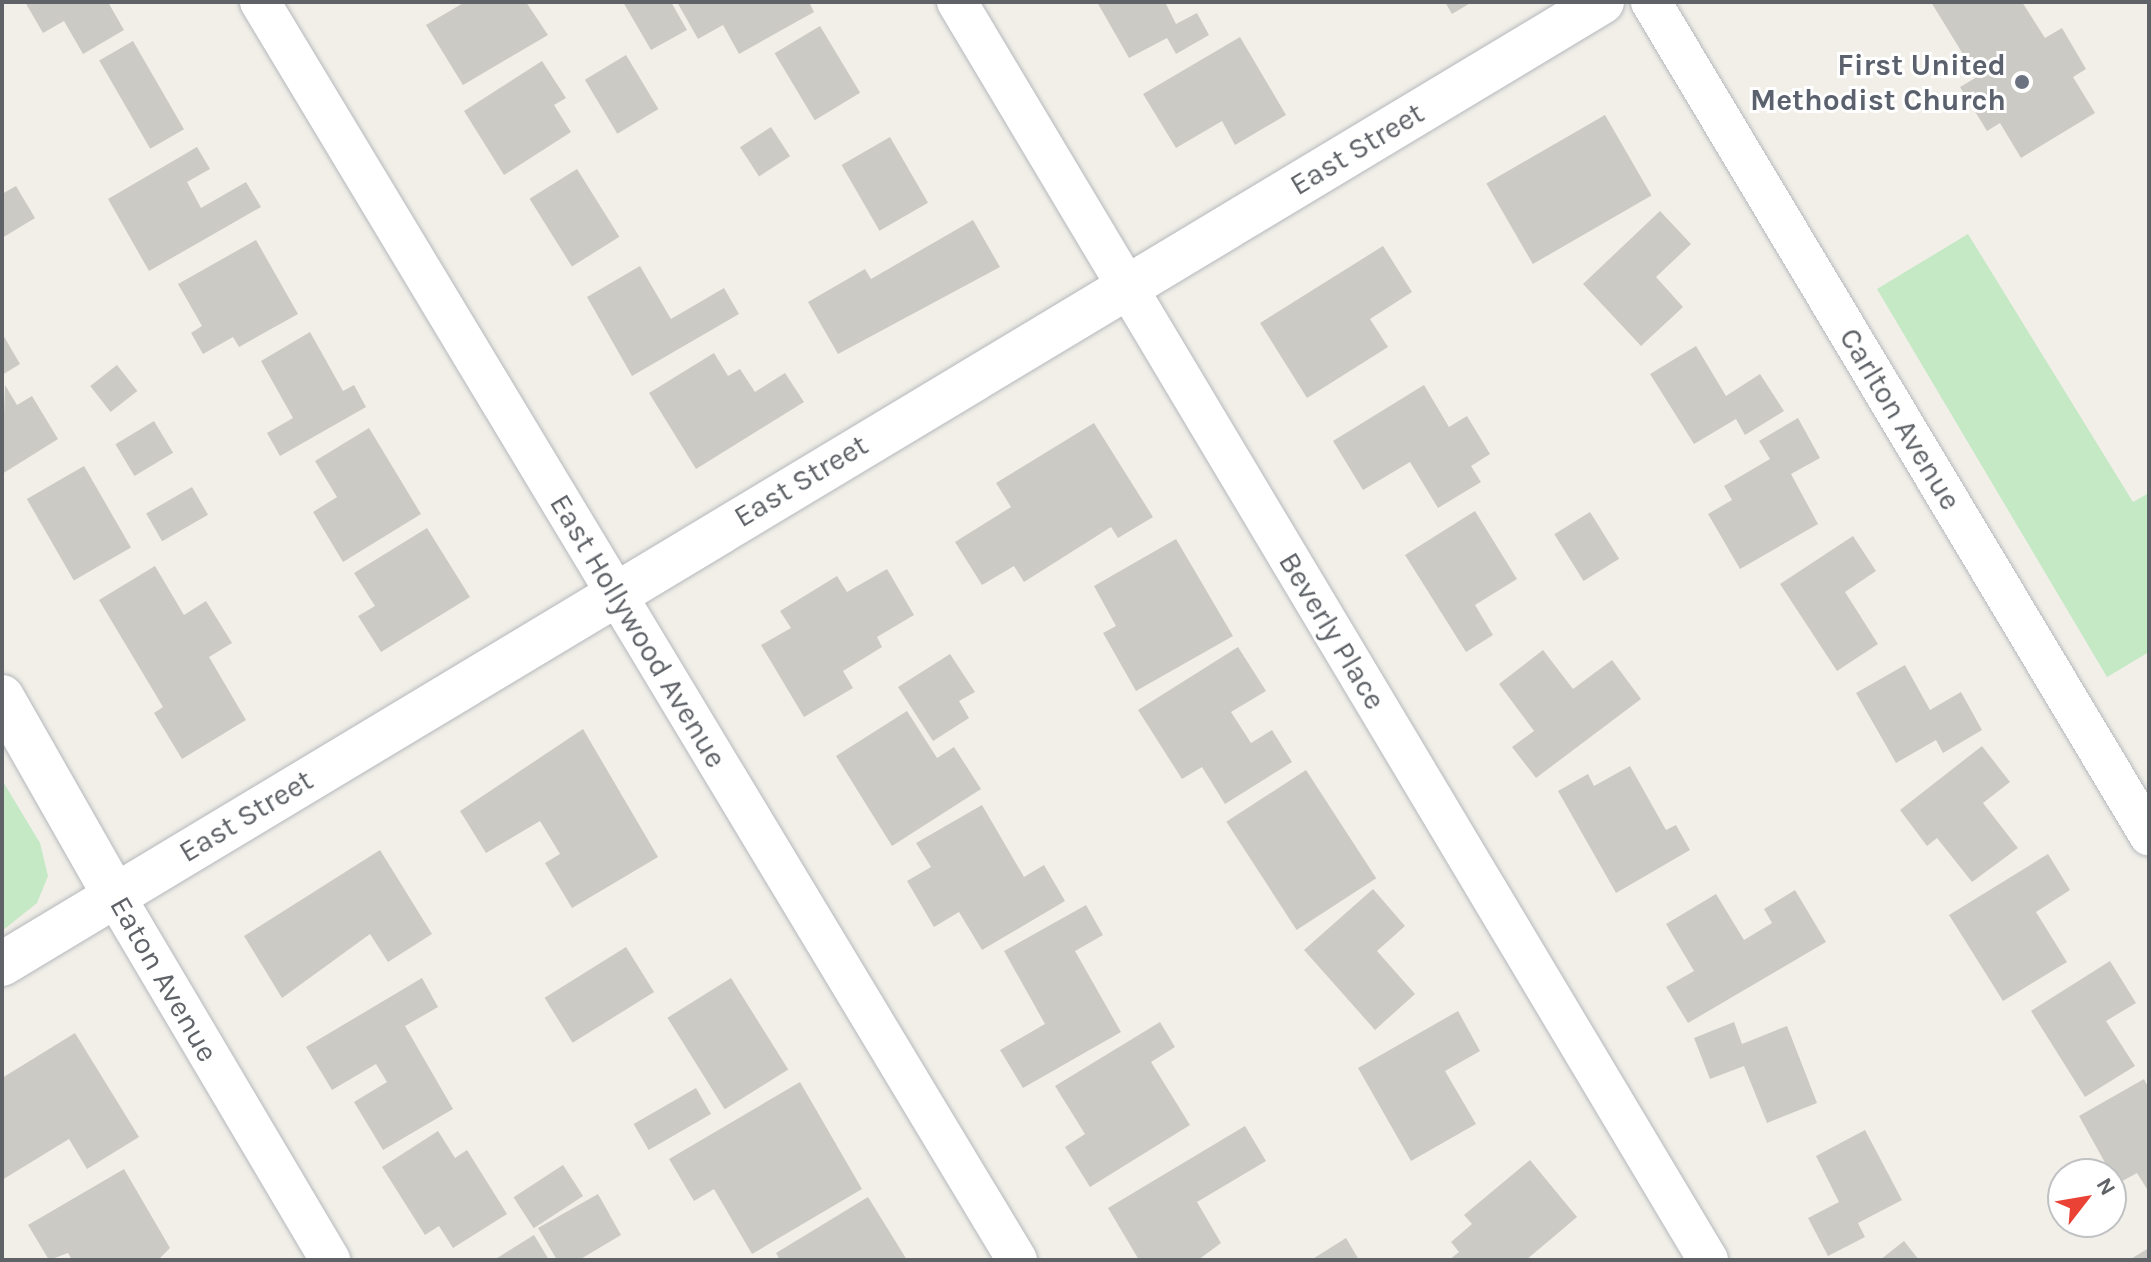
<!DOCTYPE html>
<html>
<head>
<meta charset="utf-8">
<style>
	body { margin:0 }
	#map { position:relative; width:2151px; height:1262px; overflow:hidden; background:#f1efe8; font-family:Karla,sans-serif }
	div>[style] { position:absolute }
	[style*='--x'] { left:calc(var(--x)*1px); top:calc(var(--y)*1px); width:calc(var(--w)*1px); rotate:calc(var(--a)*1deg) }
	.green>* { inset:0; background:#c5e8c5 }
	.building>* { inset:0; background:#cccac5; transform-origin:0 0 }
	.roads { filter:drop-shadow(0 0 2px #b5b8bc) drop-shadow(0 0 2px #b5b8bc) }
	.street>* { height:40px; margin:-20px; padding:0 20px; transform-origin:20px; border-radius:20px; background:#fff }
	.secondary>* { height:44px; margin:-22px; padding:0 22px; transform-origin:22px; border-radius:22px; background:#fff }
	.dots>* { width:22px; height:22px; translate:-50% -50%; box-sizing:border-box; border:4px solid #fff; border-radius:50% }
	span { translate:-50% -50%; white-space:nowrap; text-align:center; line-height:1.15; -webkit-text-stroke:6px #fff; paint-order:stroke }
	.worship-label { font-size:30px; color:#5b616d; font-weight:700 }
	.right { translate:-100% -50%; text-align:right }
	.street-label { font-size:30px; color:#5f6368 }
	.frame { position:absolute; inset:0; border:4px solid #5f6368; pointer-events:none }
	.north { position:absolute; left:2047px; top:1158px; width:80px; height:80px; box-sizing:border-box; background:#fff; border:2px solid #bfc1c3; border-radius:50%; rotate:59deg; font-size:22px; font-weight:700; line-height:32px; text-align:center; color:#5f6368 }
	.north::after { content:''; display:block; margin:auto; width:28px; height:36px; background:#ea4335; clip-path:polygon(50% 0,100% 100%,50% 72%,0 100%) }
</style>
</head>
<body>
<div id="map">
	<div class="green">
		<i style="clip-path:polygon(1968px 234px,2133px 502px,2149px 493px,2149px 652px,2107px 677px,1877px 289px)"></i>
		<i style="clip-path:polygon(2px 780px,40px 843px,48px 876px,37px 903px,2px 931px)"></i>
	</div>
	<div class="building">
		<i style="clip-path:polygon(25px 2px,108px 2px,124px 30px,83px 54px,64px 21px,43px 33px)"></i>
		<i style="clip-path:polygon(465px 2px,526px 2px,548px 35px,463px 85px,426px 25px)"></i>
		<i style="clip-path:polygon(623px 2px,671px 2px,687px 30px,651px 50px)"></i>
		<i style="clip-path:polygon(677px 2px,809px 2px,814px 12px,739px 54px,723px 25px,698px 39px)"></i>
		<i style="clip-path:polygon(1097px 2px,1165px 2px,1176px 24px,1197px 13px,1209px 35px,1176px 54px,1167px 38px,1129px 58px)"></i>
		<i style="clip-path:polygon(1445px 2px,1472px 2px,1452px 14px)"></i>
		<i style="clip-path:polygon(1931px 2px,2022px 2px,2045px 38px,2062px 28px,2086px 69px,2073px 77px,2095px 113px,2021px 158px,2000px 123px,1987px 131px,1960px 87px,1977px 77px)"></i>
		<i style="left:820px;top:26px;width:78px;height:53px;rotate:59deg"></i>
		<i style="clip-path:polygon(1240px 37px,1286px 115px,1235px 145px,1222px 121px,1176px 148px,1143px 94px)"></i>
		<i style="left:133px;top:41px;width:102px;height:39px;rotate:60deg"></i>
		<i style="left:626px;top:55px;width:63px;height:48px;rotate:59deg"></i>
		<i style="clip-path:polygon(542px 61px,566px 98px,554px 105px,571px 132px,504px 175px,464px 111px)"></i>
		<i style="left:1605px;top:115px;width:93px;height:137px;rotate:60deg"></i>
		<i style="left:771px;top:127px;width:35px;height:37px;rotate:57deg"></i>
		<i style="left:890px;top:137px;width:76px;height:56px;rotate:60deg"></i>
		<i style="clip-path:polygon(197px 147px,210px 169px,187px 182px,201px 208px,246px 182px,261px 207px,149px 271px,108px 199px)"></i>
		<i style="left:577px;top:169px;width:80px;height:56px;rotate:58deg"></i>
		<i style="clip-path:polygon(16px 186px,35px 218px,2px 238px,2px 194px)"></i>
		<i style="clip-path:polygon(1660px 211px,1691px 244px,1656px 277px,1683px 307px,1641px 346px,1583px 284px)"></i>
		<i style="clip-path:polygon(973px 220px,1000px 267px,838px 354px,808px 302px,865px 269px,871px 279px)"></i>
		<i style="clip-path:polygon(256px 240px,298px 314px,239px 347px,233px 337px,203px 354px,191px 333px,202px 326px,178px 284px)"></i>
		<i style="clip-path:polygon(1383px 246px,1412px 292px,1370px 319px,1388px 347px,1307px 398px,1260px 323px)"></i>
		<i style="clip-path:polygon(640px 266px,671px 319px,724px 288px,739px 314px,632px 376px,587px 297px)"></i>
		<i style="clip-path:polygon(310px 332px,343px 391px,354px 385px,366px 407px,280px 456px,267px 433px,293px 418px,261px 361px)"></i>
		<i style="clip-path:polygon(2px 333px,20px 364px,2px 375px)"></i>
		<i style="clip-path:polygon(1696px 346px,1726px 396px,1760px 374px,1784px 411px,1745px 435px,1736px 419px,1694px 444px,1650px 374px)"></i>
		<i style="clip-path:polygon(714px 353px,728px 376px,740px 369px,755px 392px,785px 373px,804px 402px,696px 469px,649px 393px)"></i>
		<i style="left:117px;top:365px;width:33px;height:34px;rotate:52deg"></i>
		<i style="clip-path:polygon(5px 385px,17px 405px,32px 396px,58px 439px,2px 474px)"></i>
		<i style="clip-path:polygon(1424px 385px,1449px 427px,1467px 416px,1490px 454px,1471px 466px,1481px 482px,1438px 508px,1410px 462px,1363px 490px,1333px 441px)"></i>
		<i style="clip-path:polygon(1798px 418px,1820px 458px,1791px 474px,1818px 524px,1740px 569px,1708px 514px,1732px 500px,1724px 486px,1770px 459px,1759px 441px)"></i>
		<i style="left:154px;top:421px;width:37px;height:45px;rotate:59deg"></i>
		<i style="clip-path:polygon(1094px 423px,1153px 517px,1118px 538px,1111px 527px,1024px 582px,1014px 566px,982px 585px,955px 542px,1011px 507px,996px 483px)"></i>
		<i style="clip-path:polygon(369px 428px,421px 514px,343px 562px,313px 512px,337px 497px,315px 461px)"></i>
		<i style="left:84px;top:466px;width:94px;height:66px;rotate:60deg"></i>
		<i style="left:192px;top:487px;width:32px;height:53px;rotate:60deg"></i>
		<i style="clip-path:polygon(1475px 511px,1517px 579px,1475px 605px,1493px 635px,1466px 652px,1405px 555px)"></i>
		<i style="left:1590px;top:512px;width:55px;height:42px;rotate:58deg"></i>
		<i style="clip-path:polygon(427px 528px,470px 597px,381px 652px,358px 616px,375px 606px,354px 573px)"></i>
		<i style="clip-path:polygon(1853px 536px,1876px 571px,1845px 592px,1878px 644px,1837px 671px,1780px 584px)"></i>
		<i style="clip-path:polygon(1176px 539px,1233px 636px,1136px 691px,1103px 633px,1116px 626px,1094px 586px)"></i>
		<i style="clip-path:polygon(155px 566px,184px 615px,206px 601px,232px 643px,209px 657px,246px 720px,182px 759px,154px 713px,163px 707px,99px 600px)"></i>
		<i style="clip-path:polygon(887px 569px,914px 615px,877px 637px,882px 647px,843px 671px,853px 688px,804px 717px,761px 645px,791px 628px,780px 611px,837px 576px,847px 592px)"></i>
		<i style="clip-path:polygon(1238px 647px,1266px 691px,1231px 712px,1251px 743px,1272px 730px,1292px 762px,1225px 804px,1202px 767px,1182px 779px,1138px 710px)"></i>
		<i style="clip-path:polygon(1543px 650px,1573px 689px,1612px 660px,1641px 699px,1536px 778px,1512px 747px,1534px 731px,1499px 684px)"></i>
		<i style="clip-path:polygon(950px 654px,975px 692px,959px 701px,969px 718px,933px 741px,898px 687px)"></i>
		<i style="clip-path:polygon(1905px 665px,1930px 710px,1961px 692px,1982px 730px,1943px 753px,1936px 740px,1896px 763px,1856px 693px)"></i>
		<i style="clip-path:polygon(907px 711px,937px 758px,954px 747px,981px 789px,892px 846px,836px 756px)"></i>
		<i style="clip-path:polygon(583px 729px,658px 857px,572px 908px,545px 863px,560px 854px,540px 821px,486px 853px,460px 811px)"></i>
		<i style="clip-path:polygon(1982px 746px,2010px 782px,1983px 803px,2018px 848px,1972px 882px,1937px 838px,1927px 846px,1900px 810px)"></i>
		<i style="clip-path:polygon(1630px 766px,1666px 830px,1676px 825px,1690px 850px,1616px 893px,1558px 791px,1588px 774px,1594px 786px)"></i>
		<i style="left:1306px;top:770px;width:129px;height:95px;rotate:57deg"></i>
		<i style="clip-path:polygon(982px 805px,1024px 877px,1044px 865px,1065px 901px,982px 950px,959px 912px,934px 927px,907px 881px,931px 867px,916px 843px)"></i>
		<i style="clip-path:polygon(380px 850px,432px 934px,388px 962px,370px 934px,282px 998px,244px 936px)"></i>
		<i style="clip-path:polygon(2048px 854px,2070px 890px,2036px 912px,2067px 962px,2003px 1001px,1949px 915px)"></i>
		<i style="clip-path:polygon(1373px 889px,1405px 926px,1377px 951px,1415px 994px,1375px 1030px,1304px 950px)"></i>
		<i style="clip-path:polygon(1795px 890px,1826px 942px,1688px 1023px,1666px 987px,1694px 971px,1666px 924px,1716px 894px,1744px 940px,1772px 923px,1764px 909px)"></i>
		<i style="clip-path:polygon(1086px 905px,1103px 935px,1075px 951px,1121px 1032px,1023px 1088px,1000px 1050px,1045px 1024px,1004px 951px)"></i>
		<i style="left:626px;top:947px;width:53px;height:96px;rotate:58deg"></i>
		<i style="clip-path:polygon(2110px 961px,2136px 1003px,2106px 1021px,2135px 1066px,2085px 1097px,2031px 1011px)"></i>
		<i style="clip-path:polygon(422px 978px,438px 1007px,405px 1026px,453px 1109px,383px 1150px,354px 1102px,387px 1082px,376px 1064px,332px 1090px,306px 1047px)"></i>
		<i style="left:731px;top:978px;width:108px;height:75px;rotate:58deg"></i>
		<i style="clip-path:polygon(1458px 1011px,1480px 1051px,1445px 1071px,1476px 1124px,1411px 1161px,1358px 1068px)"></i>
		<i style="clip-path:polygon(1160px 1022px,1175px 1047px,1151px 1062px,1190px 1125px,1090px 1187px,1065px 1147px,1085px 1134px,1055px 1086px)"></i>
		<i style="clip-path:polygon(1734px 1022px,1742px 1044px,1787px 1026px,1817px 1103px,1767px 1123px,1744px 1066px,1710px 1079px,1694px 1038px)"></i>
		<i style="clip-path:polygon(75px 1033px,139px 1137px,87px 1169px,69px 1139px,2px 1180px,2px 1078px)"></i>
		<i style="clip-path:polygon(2144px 1079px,2149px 1089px,2147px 1189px,2137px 1173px,2117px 1184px,2079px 1116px)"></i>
		<i style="clip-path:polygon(800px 1082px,862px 1189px,752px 1254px,714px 1189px,694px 1201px,669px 1159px)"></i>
		<i style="left:696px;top:1088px;width:30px;height:72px;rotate:60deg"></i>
		<i style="clip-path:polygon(1245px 1126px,1266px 1161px,1197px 1202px,1221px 1243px,1198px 1260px,1139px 1260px,1108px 1208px)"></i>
		<i style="clip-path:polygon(1865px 1130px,1902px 1200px,1858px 1223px,1865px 1237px,1828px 1256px,1808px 1218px,1839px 1202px,1816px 1156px)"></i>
		<i style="clip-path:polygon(438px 1131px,455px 1158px,467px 1150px,507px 1214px,453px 1248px,439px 1226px,425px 1235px,382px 1167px)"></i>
		<i style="clip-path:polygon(1530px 1160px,1577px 1217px,1526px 1260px,1449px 1260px,1459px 1252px,1451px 1242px,1472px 1224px,1464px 1215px)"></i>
		<i style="left:563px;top:1165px;width:37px;height:59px;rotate:57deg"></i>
		<i style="clip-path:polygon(124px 1169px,170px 1248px,158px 1260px,72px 1260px,68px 1253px,49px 1260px,28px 1225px)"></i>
		<i style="clip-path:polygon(598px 1194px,621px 1235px,579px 1260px,557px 1260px,538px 1228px)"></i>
		<i style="clip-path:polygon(868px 1197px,907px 1260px,780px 1260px,776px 1253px)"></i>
		<i style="clip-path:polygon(534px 1235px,549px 1260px,494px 1260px)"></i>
		<i style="clip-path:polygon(1346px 1238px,1359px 1260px,1311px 1260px)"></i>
		<i style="clip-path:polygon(1904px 1241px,1919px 1260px,1880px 1260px)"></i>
		<i style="clip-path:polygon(2149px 1248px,2149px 1260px,2129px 1260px)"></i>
	</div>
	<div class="roads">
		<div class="street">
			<i style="--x:260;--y:2;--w:1468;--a:58.96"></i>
			<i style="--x:957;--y:2;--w:1465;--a:59.16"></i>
			<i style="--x:1651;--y:2;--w:971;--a:59.13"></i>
			<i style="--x:115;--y:896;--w:423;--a:59.4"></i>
		</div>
		<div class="secondary">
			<i style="--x:2;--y:697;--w:229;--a:60.4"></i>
			<i style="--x:2;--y:964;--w:1867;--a:-31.02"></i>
		</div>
	</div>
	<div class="dots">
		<i style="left:2022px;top:82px;background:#6b7280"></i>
	</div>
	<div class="worship-label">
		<span class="right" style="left:2006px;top:82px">First United<br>Methodist Church</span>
	</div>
	<div class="street-label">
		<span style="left:1357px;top:149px;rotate:-31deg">East Street</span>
		<span style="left:1900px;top:419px;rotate:59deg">Carlton Avenue</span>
		<span style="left:801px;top:481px;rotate:-31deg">East Street</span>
		<span style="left:638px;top:631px;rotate:59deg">East Hollywood Avenue</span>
		<span style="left:1332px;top:631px;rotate:59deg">Beverly Place</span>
		<span style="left:246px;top:816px;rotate:-31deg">East Street</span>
		<span style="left:164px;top:979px;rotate:60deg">Eaton Avenue</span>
	</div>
	<div class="frame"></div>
	<div class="north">N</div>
</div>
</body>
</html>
